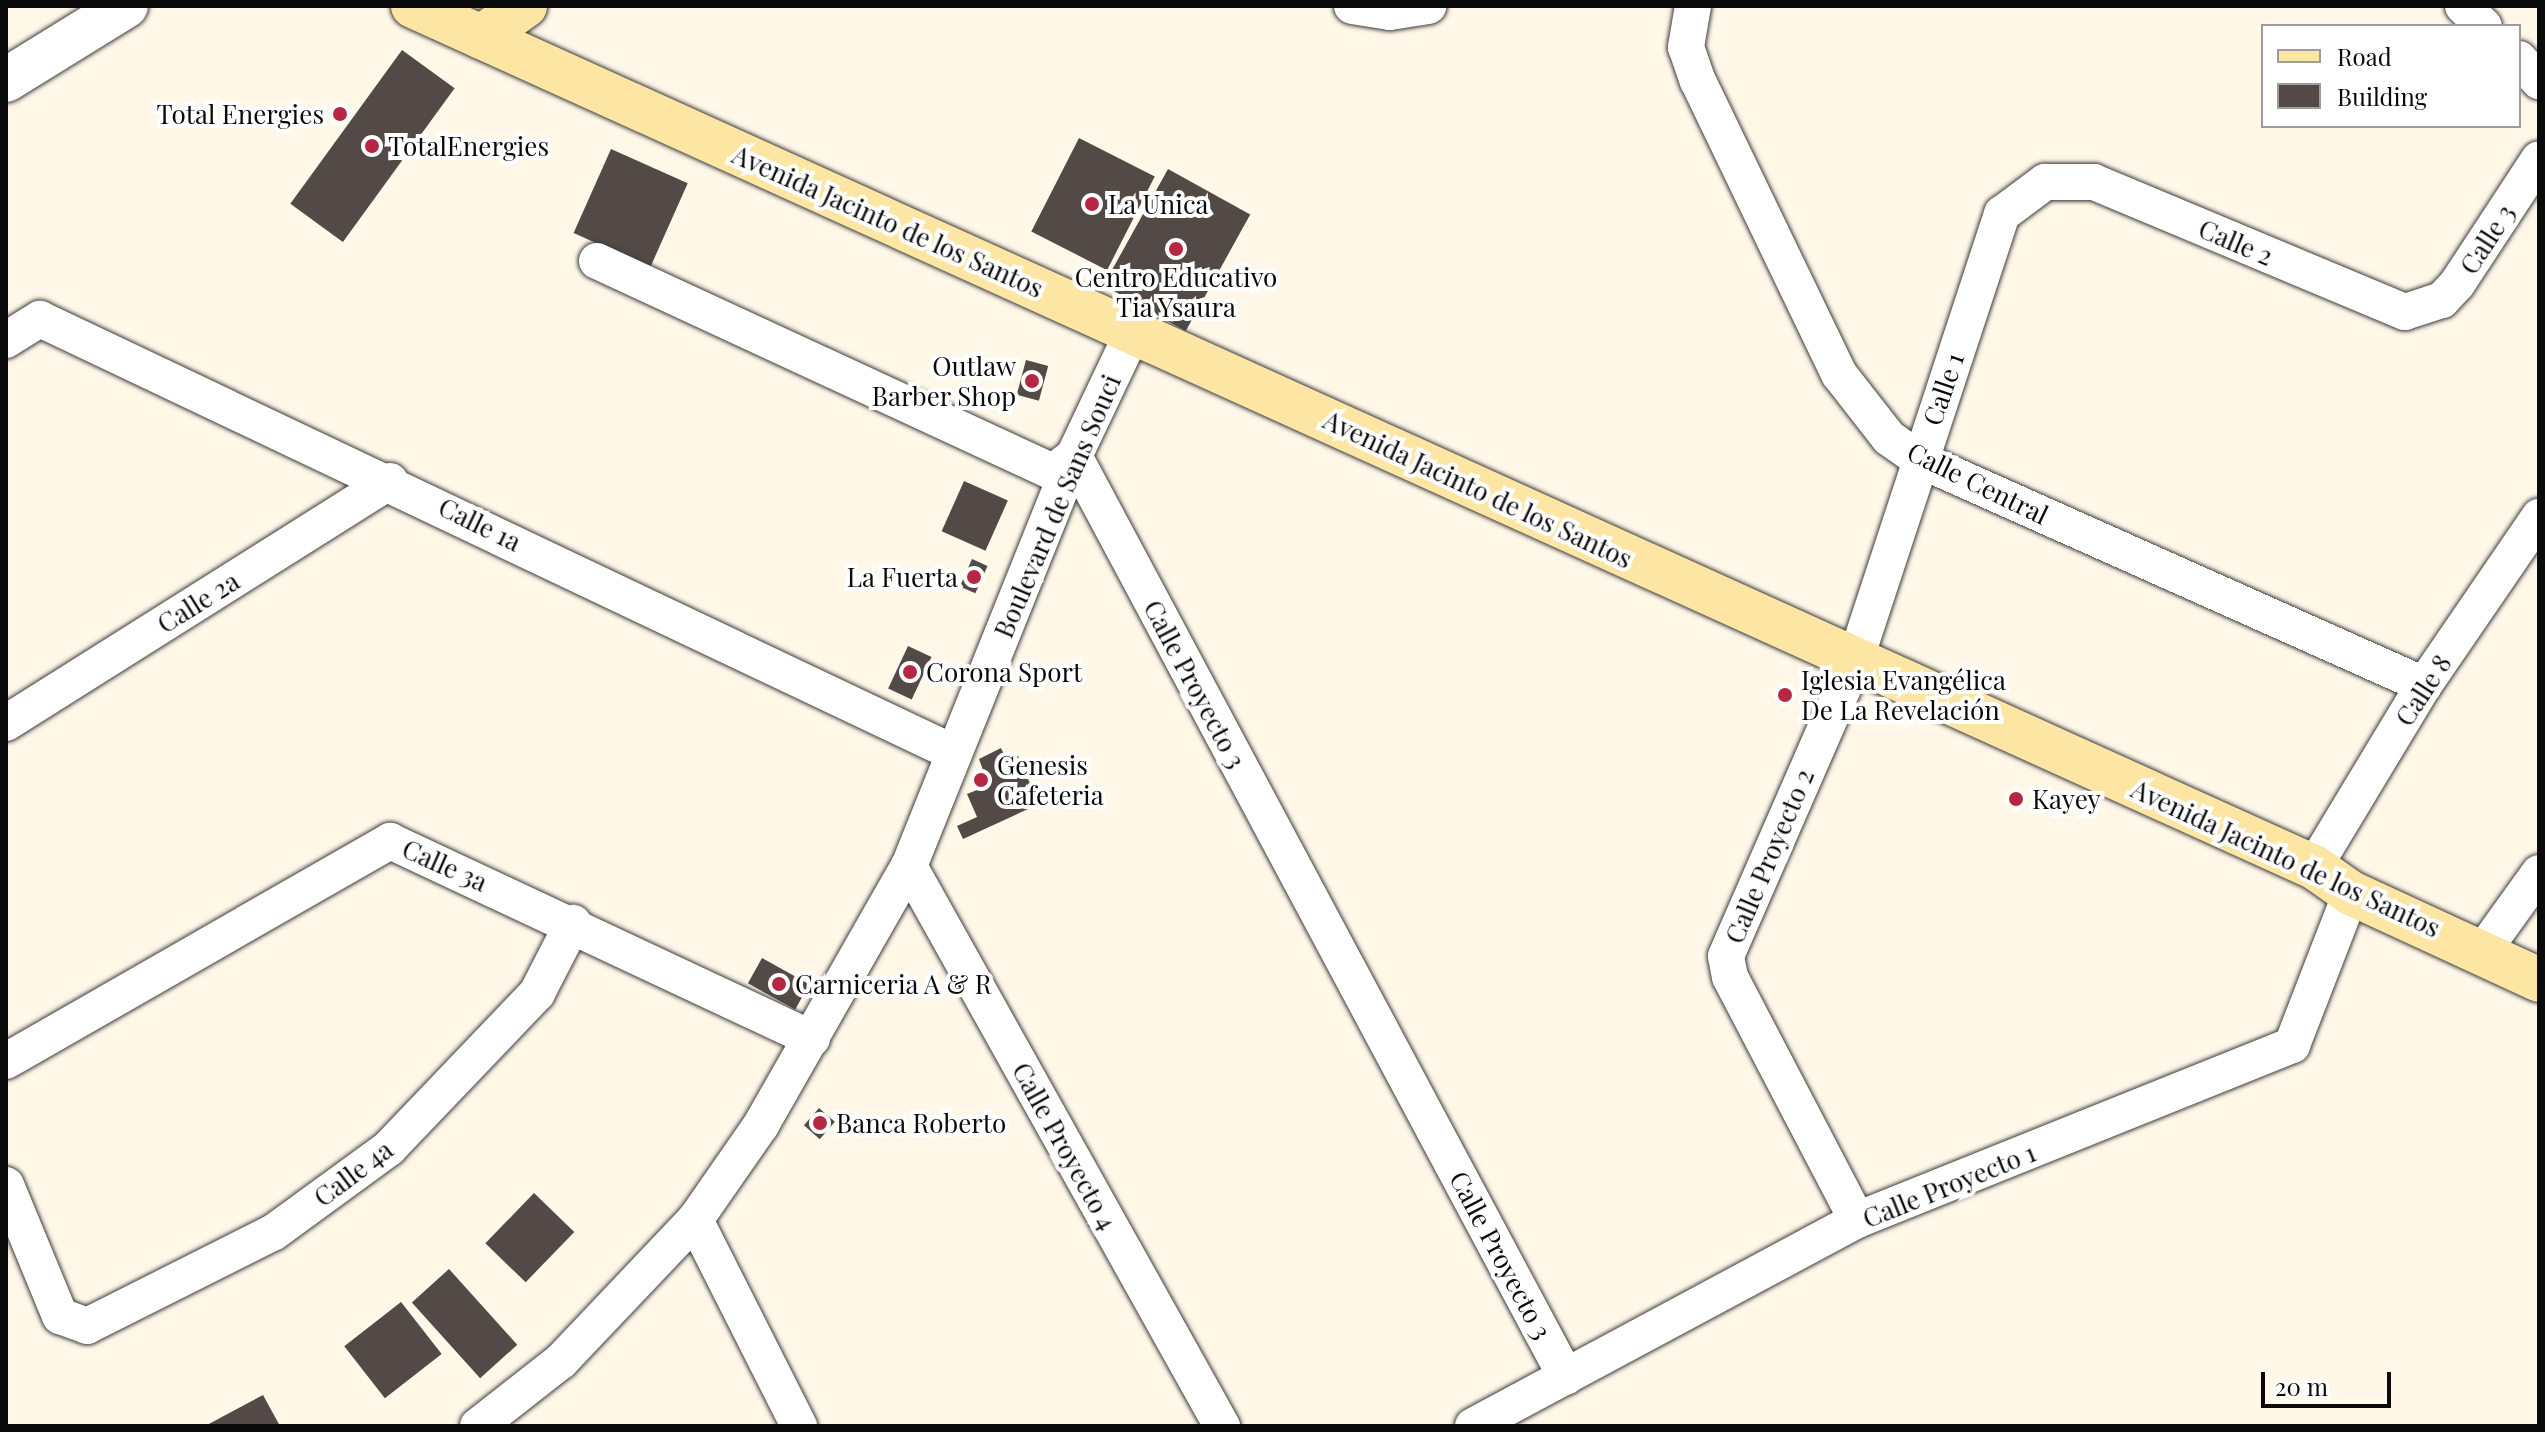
<!DOCTYPE html>
<html>
<head>
<meta charset="utf-8">
<style>
	body { margin:0 }
	#map { position:relative; width:2545px; height:1432px; overflow:hidden; background:#fff7e8; font-family:"Playfair Display",serif }
	div>[style] { position:absolute }
	[style*='--x'] { left:calc(var(--x)*1px); top:calc(var(--y)*1px); width:calc(var(--w)*1px); rotate:calc(var(--a)*1deg) }
	.building>* { inset:0; background:#534a47; transform-origin:0 0 }
	.roads { filter:drop-shadow(0 0 2px #3d3d3d) drop-shadow(0 0 2px #3d3d3d) }
	.minor>* { height:36px; margin:-18px; padding:0 18px; transform-origin:18px; border-radius:18px; background:#fff }
	.tertiary>* { height:44px; margin:-22px; padding:0 22px; transform-origin:22px; border-radius:22px; background:#fff }
	.secondary>* { height:44px; margin:-22px; padding:0 22px; transform-origin:22px; border-radius:22px; background:#fde6a4 }
	.dots>* { width:22px; height:22px; translate:-50% -50%; box-sizing:border-box; border:4px solid #fff; border-radius:50% }
	span { translate:-50% -50%; white-space:nowrap; text-align:center; line-height:1.15; -webkit-text-stroke:8px #fff; paint-order:stroke }
	.poi-label { font-size:26px; color:#0a0a0a }
	.right { translate:-100% -50%; text-align:right }
	.left { translate:0 -50%; text-align:left }
	.street-label { font-size:26px; color:#0a0a0a }
	.frame { position:absolute; inset:0; border:8px solid #0a0a0a; pointer-events:none }
	.legend { position:absolute; left:2261px; top:24px; width:260px; height:104px; box-sizing:border-box; background:#fff; border:2px solid #9d9d9d; margin:0; padding:10px 14px; list-style:none; font-size:24px; color:#0a0a0a }
	.legend li { display:flex; align-items:center; gap:16px; height:40px }
	.legend b { width:40px; border:2px solid #9d9d9d }
	.scale { position:absolute; left:2261px; top:1372px; width:130px; height:36px; box-sizing:border-box; border:4px solid #0a0a0a; border-top:0; padding-left:10px; font-size:24px; line-height:28px; white-space:nowrap; color:#0a0a0a; -webkit-text-stroke:6px #fff; paint-order:stroke }
</style>
</head>
<body>
<div id="map">
	<div class="building">
		<i style="left:402px;top:50px;width:65px;height:190px;rotate:36deg"></i>
		<i style="left:1079px;top:138px;width:85px;height:105px;rotate:27deg"></i>
		<i style="left:611px;top:149px;width:84px;height:92px;rotate:24deg"></i>
		<i style="left:1168px;top:169px;width:94px;height:133px;rotate:29deg"></i>
		<i style="left:1026px;top:360px;width:23px;height:36px;rotate:15deg"></i>
		<i style="left:964px;top:481px;width:48px;height:55px;rotate:24deg"></i>
		<i style="left:972px;top:559px;width:17px;height:30px;rotate:24deg"></i>
		<i style="left:908px;top:646px;width:26px;height:47px;rotate:25deg"></i>
		<i style="clip-path:polygon(1001px 748px,1007px 761px,1018px 756px,1039px 804px,963px 839px,957px 826px,977px 817px,967px 794px,977px 790px,971px 775px,983px 770px,979px 759px)"></i>
		<i style="left:762px;top:958px;width:54px;height:29px;rotate:29deg"></i>
		<i style="left:819px;top:1108px;width:21px;height:23px;rotate:41deg"></i>
		<i style="left:534px;top:1193px;width:56px;height:70px;rotate:44deg"></i>
		<i style="left:449px;top:1269px;width:102px;height:50px;rotate:48deg"></i>
		<i style="left:401px;top:1302px;width:66px;height:72px;rotate:52deg"></i>
		<i style="clip-path:polygon(263px 1395px,280px 1426px,205px 1426px)"></i>
	</div>
	<div class="roads">
		<div class="minor">
			<i style="--x:1352;--y:6;--w:38;--a:9"></i>
			<i style="--x:1390;--y:12;--w:39;--a:-9"></i>
			<i style="--x:1693;--y:6;--w:42;--a:99.7"></i>
			<i style="--x:1686;--y:47;--w:36;--a:71"></i>
			<i style="--x:1698;--y:81;--w:325;--a:64.3"></i>
			<i style="--x:1839;--y:374;--w:81;--a:52"></i>
			<i style="--x:1889;--y:438;--w:38;--a:35"></i>
			<i style="--x:1920;--y:460;--w:552;--a:24.06"></i>
			<i style="--x:2463;--y:6;--w:29;--a:44"></i>
			<i style="--x:2519;--y:59;--w:30;--a:48"></i>
			<i style="--x:597;--y:261;--w:502;--a:24.83"></i>
			<i style="--x:1053;--y:472;--w:26;--a:-37"></i>
			<i style="--x:1074;--y:456;--w:1044;--a:61.89"></i>
			<i style="--x:6;--y:340;--w:40;--a:-32"></i>
			<i style="--x:40;--y:319;--w:1012;--a:25.4"></i>
			<i style="--x:6;--y:723;--w:454;--a:-32.2"></i>
			<i style="--x:909;--y:866;--w:642;--a:60.8"></i>
			<i style="--x:2314;--y:867;--w:213;--a:-58.9"></i>
			<i style="--x:2424;--y:685;--w:204;--a:-55.6"></i>
			<i style="--x:2483;--y:951;--w:96;--a:-54.3"></i>
			<i style="--x:6;--y:1061;--w:443;--a:-29.8"></i>
			<i style="--x:390;--y:841;--w:466;--a:25.1"></i>
			<i style="--x:6;--y:1185;--w:142;--a:67.6"></i>
			<i style="--x:60;--y:1316;--w:29;--a:20"></i>
			<i style="--x:87;--y:1326;--w:209;--a:-26.7"></i>
			<i style="--x:274;--y:1232;--w:142;--a:-36.1"></i>
			<i style="--x:389;--y:1148;--w:214;--a:-46.3"></i>
			<i style="--x:537;--y:993;--w:79;--a:-62.8"></i>
			<i style="--x:695;--y:1220;--w:231;--a:63.2"></i>
			<i style="--x:1857;--y:1220;--w:274;--a:-117.6"></i>
			<i style="--x:1730;--y:977;--w:21;--a:-101"></i>
			<i style="--x:1726;--y:956;--w:322;--a:-66.4"></i>
			<i style="--x:1855;--y:661;--w:471;--a:-71.8"></i>
			<i style="--x:2002;--y:214;--w:54;--a:-36.7"></i>
			<i style="--x:2045;--y:182;--w:49;--a:0"></i>
			<i style="--x:2094;--y:182;--w:337;--a:22.7"></i>
			<i style="--x:2405;--y:312;--w:39;--a:-18"></i>
			<i style="--x:2442;--y:300;--w:22;--a:-47"></i>
			<i style="--x:2457;--y:284;--w:149;--a:-56.7"></i>
			<i style="--x:478;--y:1426;--w:105;--a:-38.1"></i>
			<i style="--x:561;--y:1361;--w:195;--a:-46.5"></i>
			<i style="--x:695;--y:1220;--w:116;--a:-55.2"></i>
			<i style="--x:761;--y:1125;--w:298;--a:-60.3"></i>
			<i style="--x:909;--y:866;--w:442;--a:-68.1"></i>
			<i style="--x:1074;--y:456;--w:137;--a:-64.6"></i>
			<i style="--x:1473;--y:1426;--w:436;--a:-28.2"></i>
			<i style="--x:1857;--y:1220;--w:469;--a:-21.9"></i>
			<i style="--x:2292;--y:1045;--w:163;--a:-68.8"></i>
		</div>
		<div class="tertiary">
			<i style="--x:6;--y:80;--w:141;--a:-31.7"></i>
		</div>
		<div class="secondary">
			<i style="--x:413;--y:6;--w:2087;--a:24.37"></i>
			<i style="--x:2314;--y:867;--w:45;--a:35.1"></i>
			<i style="--x:2351;--y:893;--w:207;--a:24.8"></i>
			<i style="--x:481;--y:37;--w:54;--a:-35.2"></i>
		</div>
	</div>
	<div class="dots">
		<i style="left:340px;top:114px;background:#b62743"></i>
		<i style="left:372px;top:146px;background:#b62743"></i>
		<i style="left:1092px;top:204px;background:#b62743"></i>
		<i style="left:1176px;top:249px;background:#b62743"></i>
		<i style="left:1032px;top:381px;background:#b62743"></i>
		<i style="left:974px;top:577px;background:#b62743"></i>
		<i style="left:910px;top:672px;background:#b62743"></i>
		<i style="left:1785px;top:695px;background:#b62743"></i>
		<i style="left:981px;top:780px;background:#b62743"></i>
		<i style="left:2016px;top:799px;background:#b62743"></i>
		<i style="left:779px;top:984px;background:#b62743"></i>
		<i style="left:820px;top:1123px;background:#b62743"></i>
	</div>
	<div class="poi-label">
		<span class="right" style="left:324px;top:114px">Total Energies</span>
		<span class="left" style="left:388px;top:146px">TotalEnergies</span>
		<span class="left" style="left:1108px;top:204px">La Unica</span>
		<span style="left:1176px;top:292px">Centro Educativo<br>Tia Ysaura</span>
		<span class="right" style="left:1016px;top:381px">Outlaw<br>Barber Shop</span>
		<span class="right" style="left:958px;top:577px">La Fuerta</span>
		<span class="left" style="left:926px;top:672px">Corona Sport</span>
		<span class="left" style="left:1801px;top:695px">Iglesia Evangélica<br>De La Revelación</span>
		<span class="left" style="left:997px;top:780px">Genesis<br>Cafeteria</span>
		<span class="left" style="left:2032px;top:799px">Kayey</span>
		<span class="left" style="left:795px;top:984px">Carniceria A &amp; R</span>
		<span class="left" style="left:836px;top:1123px">Banca Roberto</span>
	</div>
	<div class="street-label">
		<span style="left:888px;top:221px;rotate:24deg">Avenida Jacinto de los Santos</span>
		<span style="left:2487px;top:239px;rotate:-57deg">Calle 3</span>
		<span style="left:2236px;top:242px;rotate:23deg">Calle 2</span>
		<span style="left:1943px;top:389px;rotate:-71deg">Calle 1</span>
		<span style="left:1978px;top:483px;rotate:26deg">Calle Central</span>
		<span style="left:1478px;top:489px;rotate:25deg">Avenida Jacinto de los Santos</span>
		<span style="left:1057px;top:506px;rotate:-67deg">Boulevard de Sans Souci</span>
		<span style="left:480px;top:524px;rotate:26deg">Calle 1a</span>
		<span style="left:198px;top:602px;rotate:-32deg">Calle 2a</span>
		<span style="left:1195px;top:684px;rotate:62deg">Calle Proyecto 3</span>
		<span style="left:2423px;top:690px;rotate:-57deg">Calle 8</span>
		<span style="left:1769px;top:856px;rotate:-67deg">Calle Proyecto 2</span>
		<span style="left:2286px;top:858px;rotate:25deg">Avenida Jacinto de los Santos</span>
		<span style="left:445px;top:865px;rotate:24deg">Calle 3a</span>
		<span style="left:1065px;top:1146px;rotate:61deg">Calle Proyecto 4</span>
		<span style="left:353px;top:1173px;rotate:-37deg">Calle 4a</span>
		<span style="left:1949px;top:1185px;rotate:-22deg">Calle Proyecto 1</span>
		<span style="left:1501px;top:1255px;rotate:62deg">Calle Proyecto 3</span>
	</div>
	<div class="frame"></div>
	<ul class="legend">
	<li><b style="height:10px;background:#fde6a4"></b>Road</li>
	<li><b style="height:22px;background:#534a47"></b>Building</li>
	</ul>
	<div class="scale">20 m</div>
</div>
</body>
</html>
